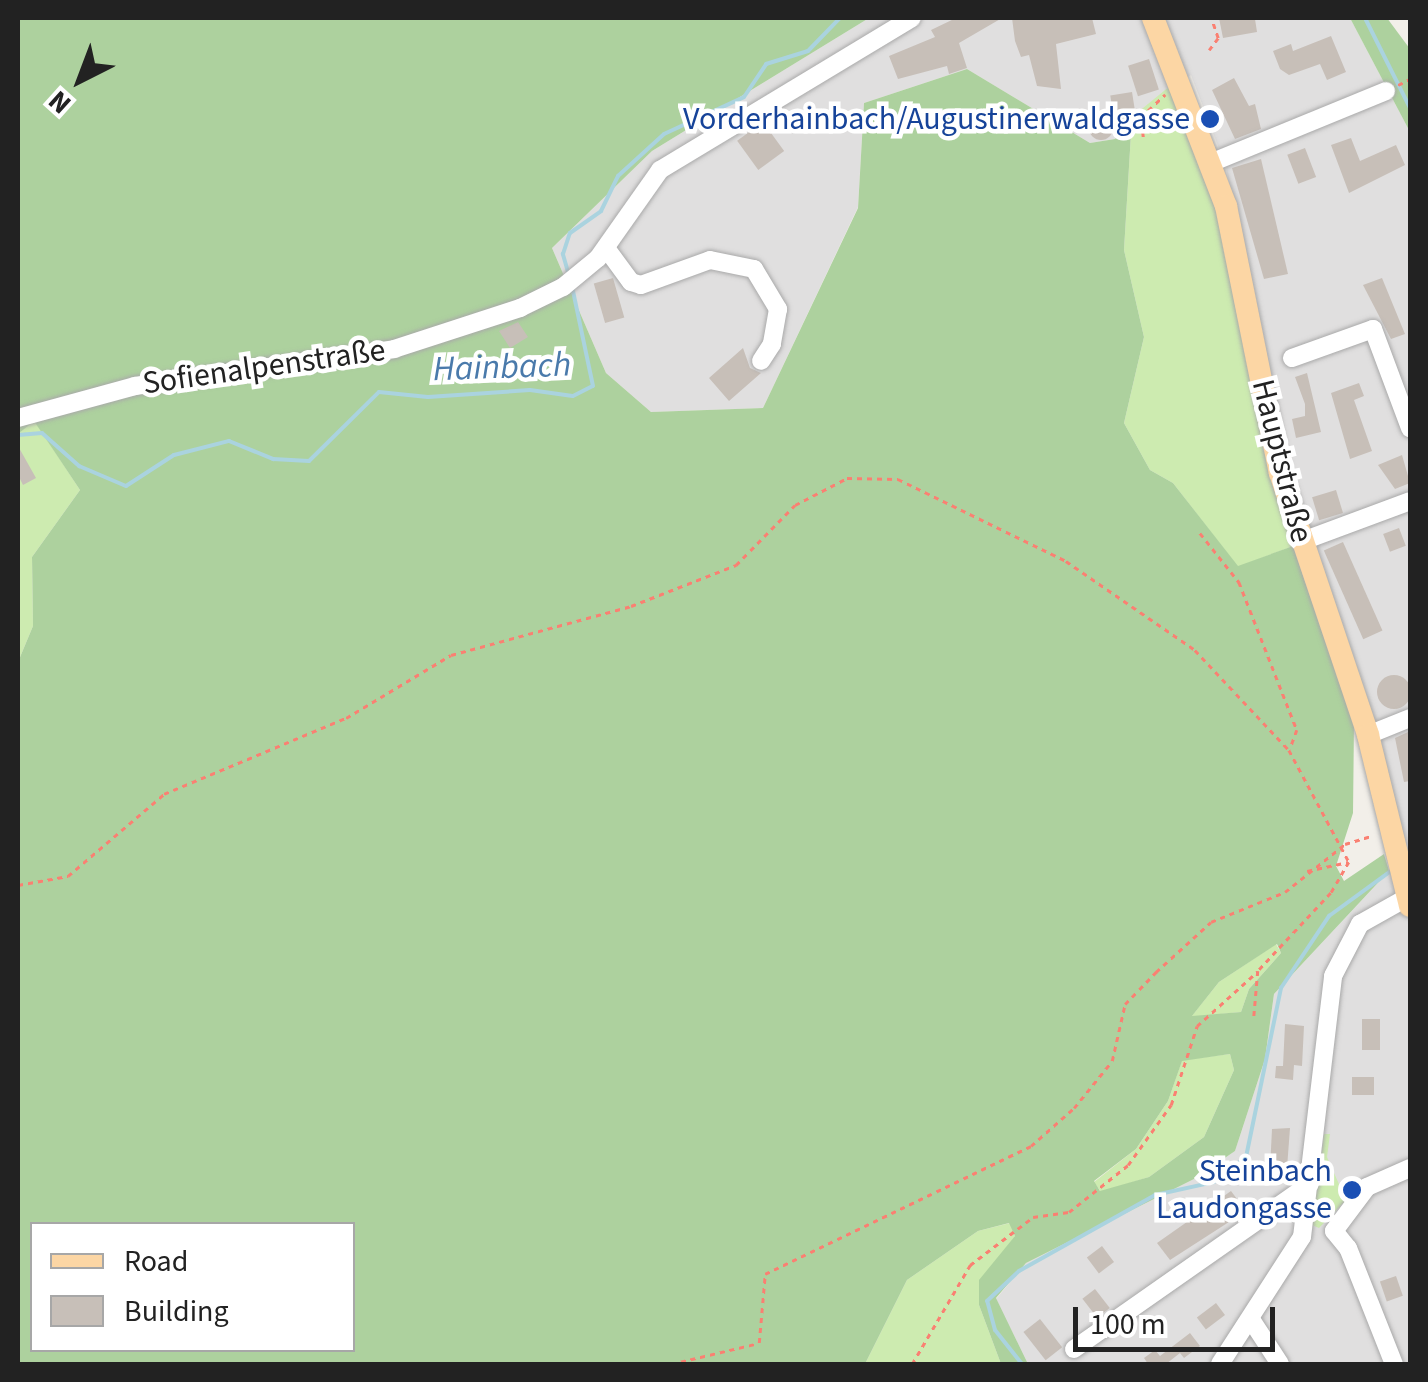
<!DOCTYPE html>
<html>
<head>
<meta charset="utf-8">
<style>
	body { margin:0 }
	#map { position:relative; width:1428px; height:1382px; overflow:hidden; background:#f2efe9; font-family:"Source Sans 3",sans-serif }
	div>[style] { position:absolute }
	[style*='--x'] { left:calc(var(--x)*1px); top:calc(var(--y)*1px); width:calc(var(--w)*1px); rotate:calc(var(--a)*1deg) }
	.residential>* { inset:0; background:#e0dfdf }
	.grass>* { inset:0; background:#cdebb0 }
	.forest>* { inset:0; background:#add19e }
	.stream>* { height:4px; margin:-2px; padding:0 2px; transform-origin:2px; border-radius:2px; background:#aad3df }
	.building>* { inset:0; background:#c7bfb8; transform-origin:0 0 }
	.round { border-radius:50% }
	.path>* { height:2.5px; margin-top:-1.25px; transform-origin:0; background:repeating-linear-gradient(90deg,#fa8072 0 5px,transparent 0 10px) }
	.roads { filter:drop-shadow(0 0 2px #a9a9a9) drop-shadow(0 0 2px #a9a9a9) }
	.minor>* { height:18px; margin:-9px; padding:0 9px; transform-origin:9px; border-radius:9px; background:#fff }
	.major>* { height:22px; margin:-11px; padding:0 11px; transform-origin:11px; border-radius:11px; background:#fcd6a4 }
	.dots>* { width:28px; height:28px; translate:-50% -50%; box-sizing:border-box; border:5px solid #fff; border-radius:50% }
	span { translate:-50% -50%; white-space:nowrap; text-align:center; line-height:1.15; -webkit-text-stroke:9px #fff; paint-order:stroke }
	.transit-label { font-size:32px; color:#164399 }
	.right { translate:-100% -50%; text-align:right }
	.street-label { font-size:32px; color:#222 }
	.water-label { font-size:35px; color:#4a7aab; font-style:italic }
	.frame { position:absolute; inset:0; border:20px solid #222; pointer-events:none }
	.legend { position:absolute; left:30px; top:1222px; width:325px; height:130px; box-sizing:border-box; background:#fff; border:2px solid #a7a7a7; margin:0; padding:12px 18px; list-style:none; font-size:30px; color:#222 }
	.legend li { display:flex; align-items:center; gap:20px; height:50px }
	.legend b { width:50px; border:2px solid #a7a7a7 }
	.north { position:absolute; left:30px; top:30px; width:100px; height:100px; -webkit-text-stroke:8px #fff; paint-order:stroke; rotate:222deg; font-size:28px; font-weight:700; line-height:40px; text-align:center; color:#222 }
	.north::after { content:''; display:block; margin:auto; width:35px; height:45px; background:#222; clip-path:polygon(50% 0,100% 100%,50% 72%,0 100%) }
	.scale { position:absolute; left:1073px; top:1307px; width:202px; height:45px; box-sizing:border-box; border:5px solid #222; border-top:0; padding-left:12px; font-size:30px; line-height:35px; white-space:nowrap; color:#222; -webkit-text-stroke:8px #fff; paint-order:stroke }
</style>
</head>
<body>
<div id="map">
	<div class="residential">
		<i style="clip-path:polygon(869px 18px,1350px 18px,1410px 132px,1410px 1364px,1028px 1364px,996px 1299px,1026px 1263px,1194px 1179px,1235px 1151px,1265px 1059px,1274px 994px,1405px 854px,1286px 469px,1226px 167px,1191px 75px,1132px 117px,1115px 139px,1090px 143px,967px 69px,864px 103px,858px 207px,763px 408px,651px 412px,606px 373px,552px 248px,652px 151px)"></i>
	</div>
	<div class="grass">
		<i style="clip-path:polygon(1170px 86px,1224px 232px,1263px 448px,1293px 546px,1238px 567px,1173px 483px,1150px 470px,1124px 423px,1144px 337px,1124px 250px,1132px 117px)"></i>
		<i style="clip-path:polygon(34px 420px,80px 490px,32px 557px,33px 626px,18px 662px,18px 434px)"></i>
		<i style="clip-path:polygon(1276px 944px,1281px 953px,1249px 989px,1241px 1012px,1191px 1017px,1219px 982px)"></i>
		<i style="clip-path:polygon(1230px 1054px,1234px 1070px,1204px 1137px,1149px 1177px,1101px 1192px,1094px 1182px,1136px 1149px,1168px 1101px,1182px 1060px)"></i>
		<i style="clip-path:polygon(1324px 1134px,1330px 1134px,1327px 1157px,1346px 1200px,1319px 1228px,1312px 1225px)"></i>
		<i style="clip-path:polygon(1010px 1223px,1015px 1236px,979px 1305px,1001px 1364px,865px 1364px,907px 1280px,978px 1231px)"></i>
	</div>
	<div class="forest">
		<i style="clip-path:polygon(evenodd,18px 18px,869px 18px,652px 151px,552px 248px,606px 373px,651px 412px,763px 408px,858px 208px,864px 103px,967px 69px,1090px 143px,1115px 139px,1132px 117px,1124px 250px,1144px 337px,1124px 423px,1150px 470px,1173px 483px,1238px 566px,1293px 546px,1354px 725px,1353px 813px,1336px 866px,1344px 881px,1384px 854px,1389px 871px,1274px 994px,1265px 1059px,1235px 1151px,1194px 1179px,1026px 1263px,996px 1298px,1028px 1364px,1001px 1364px,979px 1305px,979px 1280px,1015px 1236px,1009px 1223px,978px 1231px,907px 1280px,865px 1364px,18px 1364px,18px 662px,33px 626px,32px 557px,80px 490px,34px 421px,18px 434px,18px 18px,1277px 944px,1281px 953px,1249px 989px,1241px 1012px,1192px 1016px,1219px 982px,1277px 944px,18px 18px,1230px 1054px,1234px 1070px,1204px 1137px,1149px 1177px,1100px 1191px,1094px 1181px,1136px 1149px,1168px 1101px,1182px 1061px,1230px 1054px,18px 18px,32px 1224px,352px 1224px,352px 1350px,32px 1350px,32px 1224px)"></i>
		<i style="clip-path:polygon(1350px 18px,1387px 18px,1410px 49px,1410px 132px)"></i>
	</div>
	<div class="stream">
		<i style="--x:1365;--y:18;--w:101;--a:63.4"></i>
		<i style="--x:568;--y:272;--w:19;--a:-106"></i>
		<i style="--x:563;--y:254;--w:22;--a:-72"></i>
		<i style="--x:570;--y:233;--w:38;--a:-35"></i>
		<i style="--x:601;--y:211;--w:39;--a:-64"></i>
		<i style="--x:618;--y:176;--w:62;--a:-42.4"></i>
		<i style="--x:664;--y:134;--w:88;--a:-24.8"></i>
		<i style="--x:744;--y:97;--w:40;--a:-56"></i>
		<i style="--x:766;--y:64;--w:44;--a:-17.2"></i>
		<i style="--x:808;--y:51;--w:46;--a:-45.9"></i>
		<i style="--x:18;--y:435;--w:24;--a:-5"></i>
		<i style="--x:42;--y:433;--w:50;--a:41.7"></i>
		<i style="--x:79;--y:466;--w:51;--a:23.1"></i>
		<i style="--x:126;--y:486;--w:57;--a:-32.9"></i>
		<i style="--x:174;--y:455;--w:57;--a:-14.3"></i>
		<i style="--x:229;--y:441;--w:48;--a:22.2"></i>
		<i style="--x:273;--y:459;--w:36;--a:3"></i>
		<i style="--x:309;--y:461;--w:98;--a:-44.6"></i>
		<i style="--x:379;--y:392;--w:49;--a:5.8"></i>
		<i style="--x:428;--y:397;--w:102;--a:-3.9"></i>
		<i style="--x:530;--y:390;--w:43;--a:7.9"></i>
		<i style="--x:573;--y:396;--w:22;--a:-27"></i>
		<i style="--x:593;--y:386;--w:102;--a:-101.9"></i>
		<i style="--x:1022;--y:1364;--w:43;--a:-128.5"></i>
		<i style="--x:995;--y:1330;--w:30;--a:-105"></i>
		<i style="--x:987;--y:1301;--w:44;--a:-43.2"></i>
		<i style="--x:1019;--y:1271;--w:156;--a:-29.2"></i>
		<i style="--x:1155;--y:1195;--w:60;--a:-12.4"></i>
		<i style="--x:1214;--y:1182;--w:41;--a:-38"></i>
		<i style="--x:1246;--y:1157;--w:173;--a:-78.3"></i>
		<i style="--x:1281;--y:988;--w:87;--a:-56.3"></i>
		<i style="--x:1329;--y:916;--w:77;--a:-36"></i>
	</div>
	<div class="building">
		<i style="clip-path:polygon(956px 18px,1002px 18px,959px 43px,967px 68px,949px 74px,947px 66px,898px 79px,889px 56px,935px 37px,931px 30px)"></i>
		<i style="clip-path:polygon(1012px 18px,1092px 18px,1096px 34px,1056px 44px,1061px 89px,1037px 86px,1029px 55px,1021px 57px,1015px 41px)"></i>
		<i style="clip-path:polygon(1219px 18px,1255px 19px,1257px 32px,1223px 38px)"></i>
		<i style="clip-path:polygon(1331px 36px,1346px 72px,1327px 80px,1320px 64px,1289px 75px,1280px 69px,1273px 51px,1291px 44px,1293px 51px)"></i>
		<i style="left:1149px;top:59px;width:32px;height:22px;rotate:72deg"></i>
		<i style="clip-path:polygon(1234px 78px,1249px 106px,1255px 104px,1261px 129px,1235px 139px,1212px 90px)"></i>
		<i style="left:1132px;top:92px;width:19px;height:22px;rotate:81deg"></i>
		<i class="round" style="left:1089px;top:116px;width:24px;height:24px"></i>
		<i style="left:763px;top:122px;width:36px;height:32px;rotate:54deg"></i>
		<i style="clip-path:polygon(1351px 138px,1360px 161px,1396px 145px,1405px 165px,1349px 193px,1331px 145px)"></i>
		<i style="left:1305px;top:148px;width:31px;height:19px;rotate:69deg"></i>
		<i style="clip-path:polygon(1261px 159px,1288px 274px,1264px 279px,1232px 168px)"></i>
		<i style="left:613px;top:278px;width:41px;height:20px;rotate:74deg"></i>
		<i style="clip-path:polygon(1382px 278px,1405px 334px,1391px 339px,1363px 285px)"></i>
		<i style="clip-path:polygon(518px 322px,528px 337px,510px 348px,499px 331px)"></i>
		<i style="clip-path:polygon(743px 348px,750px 368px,761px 373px,729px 401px,709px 378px)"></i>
		<i style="clip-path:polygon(1307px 373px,1321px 432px,1296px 438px,1292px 419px,1305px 416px,1305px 404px,1295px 377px)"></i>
		<i style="clip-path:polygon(1359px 383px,1364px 396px,1354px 400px,1372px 451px,1350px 459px,1331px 393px)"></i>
		<i style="clip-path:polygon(18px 446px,36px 478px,23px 485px,18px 475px)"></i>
		<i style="clip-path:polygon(1402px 455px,1410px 483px,1395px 489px,1378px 465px)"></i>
		<i style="left:1336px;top:490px;width:24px;height:25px;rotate:73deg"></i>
		<i style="left:1399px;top:528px;width:19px;height:17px;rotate:69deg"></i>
		<i style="left:1343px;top:542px;width:97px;height:21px;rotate:66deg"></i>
		<i class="round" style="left:1377px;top:675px;width:34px;height:34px"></i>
		<i style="clip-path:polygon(1408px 732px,1410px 781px,1404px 782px,1395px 738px)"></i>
		<i style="left:1362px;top:1019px;width:18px;height:31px"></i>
		<i style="clip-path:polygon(1285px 1024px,1304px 1026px,1302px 1066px,1294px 1065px,1293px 1080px,1275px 1078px,1276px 1066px,1283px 1066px)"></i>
		<i style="left:1352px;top:1077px;width:22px;height:18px"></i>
		<i style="clip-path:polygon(1290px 1128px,1287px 1168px,1270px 1169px,1272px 1129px)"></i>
		<i style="clip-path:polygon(1231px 1191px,1246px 1211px,1170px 1260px,1157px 1243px)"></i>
		<i style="left:1102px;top:1246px;width:20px;height:19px;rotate:53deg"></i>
		<i style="left:1396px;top:1276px;width:21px;height:17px;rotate:71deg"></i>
		<i style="left:1095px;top:1289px;width:24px;height:16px;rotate:52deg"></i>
		<i style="left:1216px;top:1303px;width:15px;height:24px;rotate:53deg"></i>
		<i style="left:1040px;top:1319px;width:36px;height:21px;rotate:52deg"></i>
		<i style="clip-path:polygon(1190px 1333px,1200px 1346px,1184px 1358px,1180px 1353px,1166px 1364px,1148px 1364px,1144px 1358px,1155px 1350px,1160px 1356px)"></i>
	</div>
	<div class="path">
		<i style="--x:1209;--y:50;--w:15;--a:-53"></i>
		<i style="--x:1218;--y:38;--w:21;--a:-109"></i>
		<i style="--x:1398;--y:85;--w:13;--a:-27"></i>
		<i style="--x:1143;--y:137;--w:20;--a:-96"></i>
		<i style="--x:1141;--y:117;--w:33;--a:-43"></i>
		<i style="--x:1200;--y:533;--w:63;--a:51.5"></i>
		<i style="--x:1239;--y:582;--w:159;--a:68.6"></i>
		<i style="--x:1297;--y:730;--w:20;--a:110"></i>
		<i style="--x:1307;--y:871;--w:42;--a:-12.4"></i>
		<i style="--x:18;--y:885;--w:51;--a:-10.2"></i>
		<i style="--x:68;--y:876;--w:126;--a:-40.5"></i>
		<i style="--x:164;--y:794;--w:197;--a:-22.7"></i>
		<i style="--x:346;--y:718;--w:122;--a:-31"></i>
		<i style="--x:451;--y:655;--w:187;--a:-15.2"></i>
		<i style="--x:631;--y:606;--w:113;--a:-21.3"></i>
		<i style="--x:736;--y:565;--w:84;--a:-45.5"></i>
		<i style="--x:795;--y:505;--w:59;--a:-27.4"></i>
		<i style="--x:847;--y:478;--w:51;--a:1.1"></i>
		<i style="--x:898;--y:479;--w:187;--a:26"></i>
		<i style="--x:1066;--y:561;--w:157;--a:34.6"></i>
		<i style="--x:1195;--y:650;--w:137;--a:46.8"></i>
		<i style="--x:1289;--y:750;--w:127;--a:61.8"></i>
		<i style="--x:1349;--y:862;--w:36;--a:120"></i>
		<i style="--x:1331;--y:893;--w:107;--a:133.1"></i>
		<i style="--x:1258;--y:971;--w:46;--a:95"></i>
		<i style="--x:671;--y:1364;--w:90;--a:-13.4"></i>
		<i style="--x:759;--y:1343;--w:69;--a:-85"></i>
		<i style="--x:765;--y:1274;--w:295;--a:-25.7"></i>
		<i style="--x:1031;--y:1146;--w:57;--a:-41.5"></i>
		<i style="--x:1074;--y:1108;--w:60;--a:-51"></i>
		<i style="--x:1112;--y:1061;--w:58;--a:-77.2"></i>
		<i style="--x:1125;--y:1004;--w:45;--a:-45.9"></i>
		<i style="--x:1156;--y:972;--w:74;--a:-42.3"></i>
		<i style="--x:1211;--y:922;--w:80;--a:-22.1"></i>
		<i style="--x:1285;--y:892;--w:77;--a:-38.7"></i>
		<i style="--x:1345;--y:844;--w:28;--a:-17"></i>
		<i style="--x:912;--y:1364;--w:115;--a:-59.6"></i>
		<i style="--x:970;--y:1265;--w:79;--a:-37.3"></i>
		<i style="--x:1033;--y:1217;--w:36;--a:-8"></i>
		<i style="--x:1069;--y:1212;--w:75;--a:-38.5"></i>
		<i style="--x:1128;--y:1165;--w:74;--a:-54.4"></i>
		<i style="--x:1171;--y:1105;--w:83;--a:-71.8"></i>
		<i style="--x:1197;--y:1026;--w:81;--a:-42"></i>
	</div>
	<div class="roads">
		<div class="minor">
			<i style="--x:1213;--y:162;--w:187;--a:-22.3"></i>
			<i style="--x:606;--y:248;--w:42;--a:53.7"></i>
			<i style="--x:631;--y:282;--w:10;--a:17"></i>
			<i style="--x:641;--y:285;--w:73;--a:-19.9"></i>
			<i style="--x:710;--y:260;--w:45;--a:11.6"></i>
			<i style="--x:754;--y:269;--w:47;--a:59"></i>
			<i style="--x:778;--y:309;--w:36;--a:100"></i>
			<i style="--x:772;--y:344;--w:20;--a:123"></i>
			<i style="--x:1292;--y:358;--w:86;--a:-19.7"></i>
			<i style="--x:1373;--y:329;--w:106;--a:69.5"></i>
			<i style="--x:18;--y:418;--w:121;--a:-15.3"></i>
			<i style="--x:135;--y:386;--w:262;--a:-8.1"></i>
			<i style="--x:394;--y:349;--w:133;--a:-18"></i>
			<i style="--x:520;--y:308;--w:48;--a:-26"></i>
			<i style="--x:563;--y:287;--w:45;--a:-39.6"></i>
			<i style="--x:598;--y:258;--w:108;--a:-54.8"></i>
			<i style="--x:660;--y:170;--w:294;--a:-31.1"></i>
			<i style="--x:1300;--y:542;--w:117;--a:-20.4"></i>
			<i style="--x:1368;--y:735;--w:45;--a:-22"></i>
			<i style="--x:1334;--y:1231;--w:22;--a:51"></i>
			<i style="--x:1348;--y:1248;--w:125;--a:68.4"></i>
			<i style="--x:1334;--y:1231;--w:55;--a:-53.1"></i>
			<i style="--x:1367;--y:1187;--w:47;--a:-23.8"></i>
			<i style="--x:1252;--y:1321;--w:51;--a:56.9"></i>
			<i style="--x:1074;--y:1349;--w:288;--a:-35"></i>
			<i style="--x:1220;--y:1364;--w:151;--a:-57.2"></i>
			<i style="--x:1302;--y:1237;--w:263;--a:-83.2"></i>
			<i style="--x:1333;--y:976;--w:59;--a:-62.6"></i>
			<i style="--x:1360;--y:924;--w:55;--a:-29.4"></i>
		</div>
		<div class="major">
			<i style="--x:1153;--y:18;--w:202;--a:68.8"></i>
			<i style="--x:1226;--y:206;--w:272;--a:78.6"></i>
			<i style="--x:1280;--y:473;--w:276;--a:71.4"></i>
			<i style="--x:1368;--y:735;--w:176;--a:76.2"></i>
		</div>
	</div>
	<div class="dots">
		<i style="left:1210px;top:119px;background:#1a4fb4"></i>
		<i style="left:1352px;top:1190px;background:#1a4fb4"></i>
	</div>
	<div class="transit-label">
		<span class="right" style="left:1190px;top:119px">Vorderhainbach/Augustinerwaldgasse</span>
		<span class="right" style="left:1332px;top:1190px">Steinbach<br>Laudongasse</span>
	</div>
	<div class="street-label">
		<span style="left:264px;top:367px;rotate:-8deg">Sofienalpenstraße</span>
		<span style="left:1282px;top:461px;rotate:76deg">Hauptstraße</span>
	</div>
	<div class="water-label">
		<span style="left:502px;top:367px;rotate:-2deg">Hainbach</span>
	</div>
	<div class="frame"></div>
	<ul class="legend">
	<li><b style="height:12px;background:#fcd6a4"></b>Road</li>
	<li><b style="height:28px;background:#c7bfb8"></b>Building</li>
	</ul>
	<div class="north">N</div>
	<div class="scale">100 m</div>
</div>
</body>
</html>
